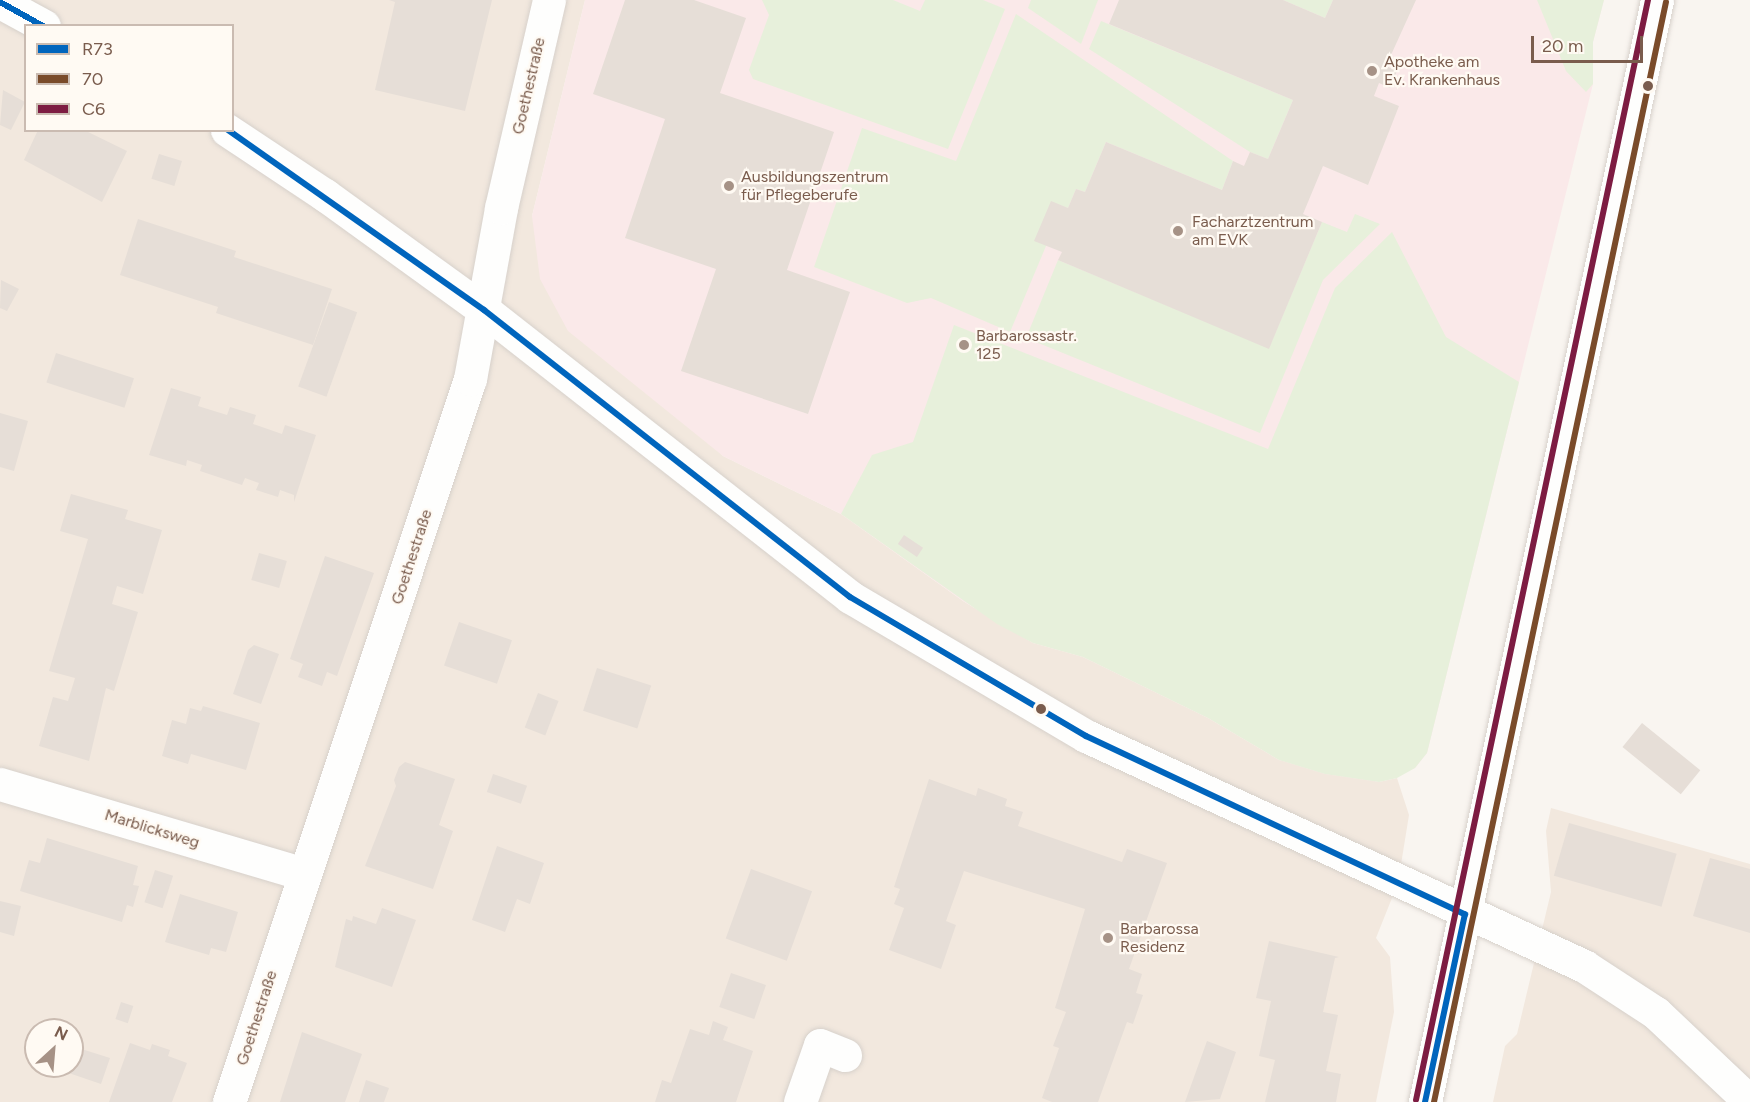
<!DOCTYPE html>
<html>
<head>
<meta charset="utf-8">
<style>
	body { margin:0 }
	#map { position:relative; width:1750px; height:1102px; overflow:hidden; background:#f9f5f0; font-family:Figtree,sans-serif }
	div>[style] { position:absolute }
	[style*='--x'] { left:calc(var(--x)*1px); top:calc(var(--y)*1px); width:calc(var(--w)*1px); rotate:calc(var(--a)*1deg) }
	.residential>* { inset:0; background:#f2e8de }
	.medical>* { inset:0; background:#fae9e9 }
	.green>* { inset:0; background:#e7f0db }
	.building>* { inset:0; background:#e6ded7; transform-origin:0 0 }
	.roads { filter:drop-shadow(0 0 2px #d7d1cb) drop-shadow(0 0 2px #d7d1cb) }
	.minor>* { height:33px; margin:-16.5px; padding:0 16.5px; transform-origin:16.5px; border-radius:16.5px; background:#fefefd }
	.tertiary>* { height:33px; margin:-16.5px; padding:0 16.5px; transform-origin:16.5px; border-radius:16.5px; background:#fefefd }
	.bus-1>* { height:6px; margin:-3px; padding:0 3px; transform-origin:3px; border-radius:3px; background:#0065bd }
	.bus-2>* { height:6px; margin:-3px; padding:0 3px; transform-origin:3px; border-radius:3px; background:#7a4b2a }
	.bus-3>* { height:6px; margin:-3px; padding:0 3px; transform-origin:3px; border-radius:3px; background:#7d1c42 }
	.dots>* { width:16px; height:16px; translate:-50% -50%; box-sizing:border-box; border:3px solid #fffaf3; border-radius:50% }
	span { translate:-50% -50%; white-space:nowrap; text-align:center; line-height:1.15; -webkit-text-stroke:4.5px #fffaf3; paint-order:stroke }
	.poi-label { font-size:16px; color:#7a5c4d }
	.left { translate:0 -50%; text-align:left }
	.street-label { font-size:16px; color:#7a5c4d }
	.legend { position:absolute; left:24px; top:24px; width:210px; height:108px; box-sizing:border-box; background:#fffaf3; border:2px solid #cabbb1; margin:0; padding:8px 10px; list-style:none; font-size:18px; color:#7a5c4d }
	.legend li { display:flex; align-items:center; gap:12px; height:30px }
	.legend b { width:30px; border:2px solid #cabbb1 }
	.north { position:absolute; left:24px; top:1018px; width:60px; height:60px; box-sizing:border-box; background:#fffaf3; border:2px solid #cabbb1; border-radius:50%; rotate:26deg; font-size:16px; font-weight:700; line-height:24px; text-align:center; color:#7a5c4d }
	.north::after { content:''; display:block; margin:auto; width:21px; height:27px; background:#a69286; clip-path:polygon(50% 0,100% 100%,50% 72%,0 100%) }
	.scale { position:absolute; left:1531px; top:36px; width:112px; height:27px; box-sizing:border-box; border:3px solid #7a5c4d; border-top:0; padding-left:8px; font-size:18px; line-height:21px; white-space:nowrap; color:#7a5c4d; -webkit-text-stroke:4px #fffaf3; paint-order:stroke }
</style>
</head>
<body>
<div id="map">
	<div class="residential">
		<i style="clip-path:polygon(evenodd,0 0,585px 0,532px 216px,723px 456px,841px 514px,963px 601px,1033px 643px,1083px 657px,1208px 718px,1279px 760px,1379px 782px,1397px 778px,1409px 815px,1398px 883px,1376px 938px,1390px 957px,1394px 1012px,1376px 1102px,0 1102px,0 0,26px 26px,232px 26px,232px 130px,26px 130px,26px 26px,0 0,36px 1030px,72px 1030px,72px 1066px,36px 1066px,36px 1030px)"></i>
		<i style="clip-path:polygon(1551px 808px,1750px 864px,1750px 1102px,1493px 1102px,1505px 1046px,1517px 1034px,1551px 892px,1546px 831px)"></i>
	</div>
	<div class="medical">
		<i style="clip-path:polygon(585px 0,1604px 0,1593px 42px,1593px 84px,1427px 753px,1415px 768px,1379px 782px,1325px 774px,1279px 760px,1208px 718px,1083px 657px,1033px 643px,963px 601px,841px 514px,723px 456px,568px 331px,540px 279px,532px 216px)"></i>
	</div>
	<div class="green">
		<i style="clip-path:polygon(762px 0,893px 0,920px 11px,925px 0,983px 0,1005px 9px,948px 149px,753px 79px,749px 70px,769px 15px)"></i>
		<i style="clip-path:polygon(1031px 0,1098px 0,1081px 44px,1028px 8px)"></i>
		<i style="clip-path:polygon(1283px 0,1333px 0,1325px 18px)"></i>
		<i style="clip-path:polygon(1537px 0,1604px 0,1593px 42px,1593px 84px,1586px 92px,1566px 71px)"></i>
		<i style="clip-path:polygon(1016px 14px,1233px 161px,1222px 190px,1106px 142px,1085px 192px,1076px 189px,1068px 208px,1051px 202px,1046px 246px,1010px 332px,931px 298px,907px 303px,814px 267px,862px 128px,956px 161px)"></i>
		<i style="clip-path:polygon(1101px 21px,1293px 100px,1268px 159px,1250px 152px,1089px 49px)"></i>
		<i style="clip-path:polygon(1355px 214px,1380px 224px,1323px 280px,1260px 433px,1026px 338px,1058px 260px,1269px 348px,1322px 222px,1347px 232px)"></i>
		<i style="clip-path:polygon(1392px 232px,1446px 337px,1519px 382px,1427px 753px,1415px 768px,1397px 778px,1379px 782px,1325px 774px,1279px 760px,1208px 718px,1083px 657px,1033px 643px,997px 624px,841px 514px,872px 455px,913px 442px,954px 325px,1268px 449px,1335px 288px)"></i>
	</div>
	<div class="building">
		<i style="clip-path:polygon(492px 0,465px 111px,375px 90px,395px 2px,389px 0)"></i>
		<i style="clip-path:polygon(625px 0,694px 0,746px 18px,720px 93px,834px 132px,787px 270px,850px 292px,808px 414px,681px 371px,716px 269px,625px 238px,665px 119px,593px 94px)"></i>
		<i style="clip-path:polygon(1119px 0,1283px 0,1325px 18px,1333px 0,1416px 0,1386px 66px,1397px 71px,1390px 88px,1379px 83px,1374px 96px,1399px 106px,1368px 185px,1323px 166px,1303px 214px,1322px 222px,1269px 349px,1058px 260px,1062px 252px,1034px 241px,1051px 201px,1068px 208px,1076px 189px,1085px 192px,1106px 142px,1222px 190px,1233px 161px,1244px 166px,1250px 152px,1268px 159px,1293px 100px,1109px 24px)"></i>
		<i style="clip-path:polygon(3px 90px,25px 102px,11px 130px,0 125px)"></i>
		<i style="clip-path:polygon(38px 130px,84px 130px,127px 151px,102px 202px,24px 160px)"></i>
		<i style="left:159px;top:154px;width:24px;height:26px;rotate:17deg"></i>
		<i style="clip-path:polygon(138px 219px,236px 251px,234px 257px,332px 289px,313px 345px,216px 313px,218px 307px,120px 275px)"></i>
		<i style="clip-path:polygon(1px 280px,19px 289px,7px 311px,0 308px)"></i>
		<i style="left:329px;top:302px;width:30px;height:90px;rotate:20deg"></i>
		<i style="left:962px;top:338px;width:9px;height:11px;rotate:27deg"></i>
		<i style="left:56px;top:353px;width:82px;height:31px;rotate:18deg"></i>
		<i style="clip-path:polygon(171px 388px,201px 397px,198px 406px,227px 415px,230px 407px,256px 415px,253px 424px,282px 434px,285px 425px,316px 435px,294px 502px,294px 495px,280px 490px,278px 497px,256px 490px,259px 483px,245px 478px,242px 485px,200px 471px,202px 465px,187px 460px,186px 466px,149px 455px)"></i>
		<i style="clip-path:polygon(0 413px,28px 421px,14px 471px,0 467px)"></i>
		<i style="clip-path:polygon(71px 494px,128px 510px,125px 519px,162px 530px,143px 594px,117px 586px,112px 604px,138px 612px,114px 691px,106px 688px,89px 761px,39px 746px,53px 697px,68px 701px,75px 678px,49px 671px,88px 539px,60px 531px)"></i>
		<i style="left:904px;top:535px;width:23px;height:11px;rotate:34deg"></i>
		<i style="left:259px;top:553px;width:29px;height:28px;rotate:16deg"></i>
		<i style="clip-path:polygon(325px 556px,374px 573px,337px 676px,327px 672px,322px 686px,298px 677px,303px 664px,290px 659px)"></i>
		<i style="left:459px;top:622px;width:56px;height:46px;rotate:19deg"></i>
		<i style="clip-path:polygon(254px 645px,279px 654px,261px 704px,233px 694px,248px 650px)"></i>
		<i style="left:597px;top:668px;width:57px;height:45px;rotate:18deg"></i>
		<i style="left:538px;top:693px;width:22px;height:37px;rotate:21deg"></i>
		<i style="clip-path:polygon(203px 706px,260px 723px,246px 770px,191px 754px,188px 764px,162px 756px,172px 720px,186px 724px,190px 708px,201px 711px)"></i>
		<i style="left:1642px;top:723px;width:75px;height:31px;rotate:39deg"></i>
		<i style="clip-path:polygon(405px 762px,455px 779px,439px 825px,453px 831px,433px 889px,365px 866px,396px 786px,394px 780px,399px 767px)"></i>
		<i style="left:493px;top:774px;width:36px;height:19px;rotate:19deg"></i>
		<i style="clip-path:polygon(929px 779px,976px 796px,978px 788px,1007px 799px,1005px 806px,1023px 812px,1018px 826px,1122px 862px,1127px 849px,1167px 863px,1129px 969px,1142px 974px,1136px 993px,1143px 995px,1133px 1024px,1127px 1022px,1098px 1102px,1052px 1102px,1042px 1098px,1059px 1048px,1053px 1046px,1066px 1012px,1055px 1008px,1085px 909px,964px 871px,946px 921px,956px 925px,941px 969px,889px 950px,904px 908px,894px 904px,900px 889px,894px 887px)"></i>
		<i style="left:1569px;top:823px;width:112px;height:55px;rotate:16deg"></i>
		<i style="clip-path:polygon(47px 838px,138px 866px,133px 885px,139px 886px,133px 907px,127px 905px,122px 922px,20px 891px,29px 860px,40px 863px)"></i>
		<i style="clip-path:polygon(497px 846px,544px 863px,530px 904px,517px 899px,505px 932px,472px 920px)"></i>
		<i style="clip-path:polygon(1710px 858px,1750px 869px,1750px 933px,1693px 916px)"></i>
		<i style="left:751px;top:869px;width:65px;height:74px;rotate:20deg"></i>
		<i style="left:155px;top:870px;width:19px;height:34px;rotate:18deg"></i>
		<i style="clip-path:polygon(180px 894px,238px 912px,226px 952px,211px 948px,209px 955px,165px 942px)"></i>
		<i style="clip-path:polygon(0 901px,21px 906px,14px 936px,0 932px)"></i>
		<i style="clip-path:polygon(382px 908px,416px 920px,392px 987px,335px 967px,346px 919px,352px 921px,353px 916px,376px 924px)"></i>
		<i style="clip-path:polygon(1269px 941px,1339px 957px,1335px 958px,1323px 1012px,1338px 1015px,1326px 1071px,1341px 1074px,1336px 1102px,1265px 1102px,1275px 1060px,1259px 1056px,1271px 1001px,1256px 998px)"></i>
		<i style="left:731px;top:973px;width:37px;height:36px;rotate:19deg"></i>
		<i style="left:121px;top:1002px;width:13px;height:18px;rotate:18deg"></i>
		<i style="clip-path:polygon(713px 1021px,728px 1027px,723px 1040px,753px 1051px,736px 1102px,655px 1102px,662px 1080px,671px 1083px,690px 1029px,709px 1035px)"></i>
		<i style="clip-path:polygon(302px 1032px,362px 1054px,345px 1102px,280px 1102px)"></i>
		<i style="clip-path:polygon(1207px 1041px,1236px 1052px,1220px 1099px,1185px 1102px)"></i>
		<i style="clip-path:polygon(130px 1043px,150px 1050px,152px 1044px,170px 1050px,168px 1056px,187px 1063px,172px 1102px,109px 1102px)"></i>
		<i style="clip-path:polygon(72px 1046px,110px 1058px,101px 1084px,60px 1070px,61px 1066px,72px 1066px)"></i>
		<i style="clip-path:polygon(366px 1080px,389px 1088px,384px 1102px,359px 1102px)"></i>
	</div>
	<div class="roads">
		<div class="minor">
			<i style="--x:0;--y:2;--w:50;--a:28.6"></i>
			<i style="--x:227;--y:130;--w:118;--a:33.6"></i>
			<i style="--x:325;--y:195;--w:196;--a:35.9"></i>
			<i style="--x:484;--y:310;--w:465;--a:38.1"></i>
			<i style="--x:850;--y:597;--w:274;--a:30.5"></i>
			<i style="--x:1086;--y:736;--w:549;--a:24.79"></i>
			<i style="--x:1584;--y:966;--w:86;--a:33.1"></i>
			<i style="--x:1656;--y:1013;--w:129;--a:43.4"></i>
			<i style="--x:0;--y:784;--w:316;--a:16.5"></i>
			<i style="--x:229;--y:1102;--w:762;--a:-71.57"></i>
			<i style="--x:470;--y:379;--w:174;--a:-79.7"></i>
			<i style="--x:501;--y:208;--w:213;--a:-77"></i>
			<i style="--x:800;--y:1102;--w:60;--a:-70.7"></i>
			<i style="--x:820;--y:1045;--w:27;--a:22"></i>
		</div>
		<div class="tertiary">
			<i style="--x:1425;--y:1102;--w:1126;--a:-78.11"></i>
		</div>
	</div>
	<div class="bus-1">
		<i style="--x:0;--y:2;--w:49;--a:29.2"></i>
		<i style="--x:228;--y:130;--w:313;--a:35.1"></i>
		<i style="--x:484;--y:310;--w:465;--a:38.1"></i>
		<i style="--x:850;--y:597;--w:274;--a:30.5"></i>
		<i style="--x:1086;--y:736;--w:419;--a:25.2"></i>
		<i style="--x:1425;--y:1102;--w:192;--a:-78"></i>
	</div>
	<div class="bus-2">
		<i style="--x:1434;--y:1102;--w:1124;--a:-78.09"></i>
	</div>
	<div class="bus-3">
		<i style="--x:1416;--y:1100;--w:1124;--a:-78.09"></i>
	</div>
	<div class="dots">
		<i style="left:1372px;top:71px;background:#a69286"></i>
		<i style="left:1648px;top:86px;background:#7a5c4d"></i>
		<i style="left:729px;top:186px;background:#a69286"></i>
		<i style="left:1178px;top:231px;background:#a69286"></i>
		<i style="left:964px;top:345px;background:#a69286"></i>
		<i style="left:1041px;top:709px;background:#7a5c4d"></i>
		<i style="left:1108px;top:938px;background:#a69286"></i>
	</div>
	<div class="poi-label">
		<span class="left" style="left:1384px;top:71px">Apotheke am<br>Ev. Krankenhaus</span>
		<span class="left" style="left:741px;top:186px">Ausbildungszentrum<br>für Pflegeberufe</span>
		<span class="left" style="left:1192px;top:231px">Facharztzentrum<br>am EVK</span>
		<span class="left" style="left:976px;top:345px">Barbarossastr.<br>125</span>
		<span class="left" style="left:1120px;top:938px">Barbarossa<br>Residenz</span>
	</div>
	<div class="street-label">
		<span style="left:529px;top:86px;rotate:-77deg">Goethestraße</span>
		<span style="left:412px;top:557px;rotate:-72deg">Goethestraße</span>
		<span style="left:152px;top:829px;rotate:17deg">Marblicksweg</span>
		<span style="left:257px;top:1018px;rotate:-72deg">Goethestraße</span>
	</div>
	<ul class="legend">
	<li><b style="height:8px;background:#0065bd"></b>R73</li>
	<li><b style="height:8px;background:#7a4b2a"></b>70</li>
	<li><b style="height:8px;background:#7d1c42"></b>C6</li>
	</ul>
	<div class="north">N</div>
	<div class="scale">20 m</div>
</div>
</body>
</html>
